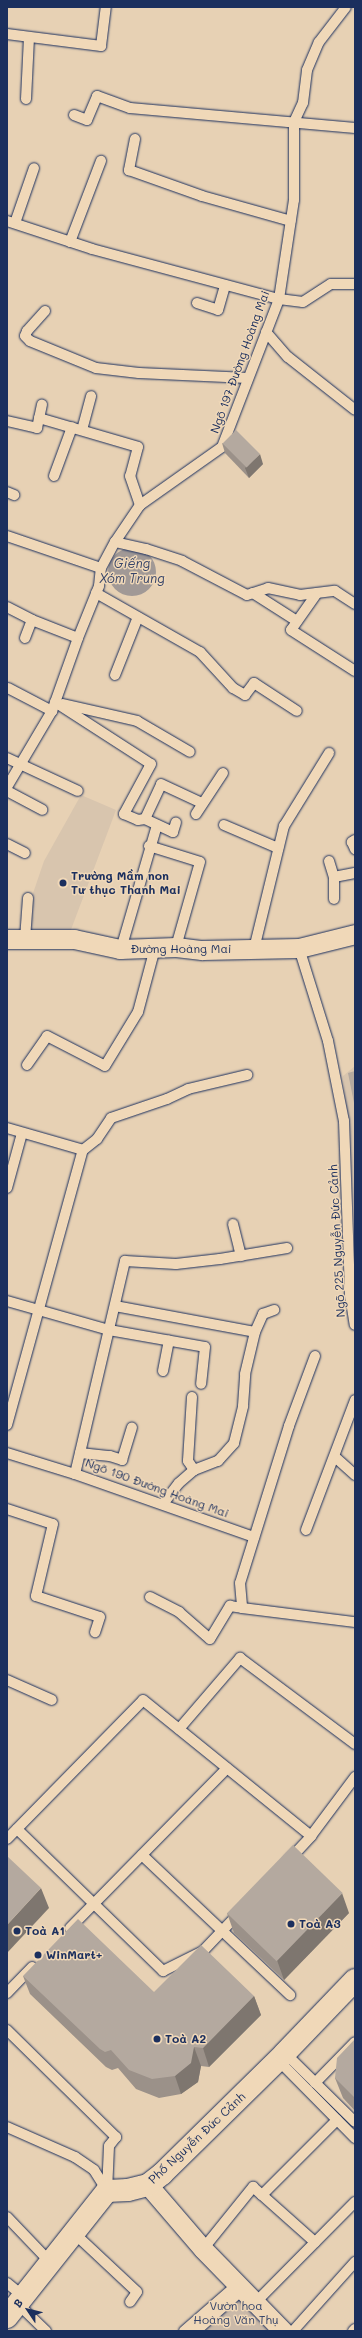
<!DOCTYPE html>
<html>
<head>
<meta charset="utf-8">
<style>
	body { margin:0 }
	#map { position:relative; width:362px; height:2338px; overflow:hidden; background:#e7d1b4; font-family:Mali,sans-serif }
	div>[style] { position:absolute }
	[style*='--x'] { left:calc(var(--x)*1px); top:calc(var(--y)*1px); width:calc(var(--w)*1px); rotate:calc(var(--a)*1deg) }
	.built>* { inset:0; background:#d8c5ae }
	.green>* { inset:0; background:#cab9a8 }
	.water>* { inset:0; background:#a19996 }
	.round { border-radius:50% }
	.roads { filter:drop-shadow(0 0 1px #1b2f5e) drop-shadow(0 0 1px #1b2f5e) }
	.lane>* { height:10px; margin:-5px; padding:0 5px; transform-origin:5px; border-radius:5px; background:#f0d8b8 }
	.street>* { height:19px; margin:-9.5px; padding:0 9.5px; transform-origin:9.5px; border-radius:9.5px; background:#f0d8b8 }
	.secondary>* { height:22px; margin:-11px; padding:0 11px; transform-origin:11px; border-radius:11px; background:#f0d8b8 }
	.wall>* { inset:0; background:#9b9189 }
	.shaded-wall>* { inset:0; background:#7e766f }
	.building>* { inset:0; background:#b4a99f; transform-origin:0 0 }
	.dots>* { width:11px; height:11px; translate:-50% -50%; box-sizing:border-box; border:2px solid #f0d8b8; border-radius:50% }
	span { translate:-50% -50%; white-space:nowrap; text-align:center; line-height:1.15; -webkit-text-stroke:3px #f0d8b8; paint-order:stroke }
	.street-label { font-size:12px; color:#1b2f5e }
	.poi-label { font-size:12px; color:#1b2f5e; font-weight:700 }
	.left { translate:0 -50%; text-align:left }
	.park-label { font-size:12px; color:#354469 }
	.water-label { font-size:13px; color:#364469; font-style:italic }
	.frame { position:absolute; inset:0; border:8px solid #1b2f5e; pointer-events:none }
	.north { position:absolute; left:8px; top:2290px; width:40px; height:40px; -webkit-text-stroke:3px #f0d8b8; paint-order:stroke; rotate:305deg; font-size:11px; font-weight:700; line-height:16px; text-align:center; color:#1b2f5e }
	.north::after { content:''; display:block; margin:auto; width:14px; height:18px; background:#1b2f5e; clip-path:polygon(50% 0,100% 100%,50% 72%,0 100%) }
</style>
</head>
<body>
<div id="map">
	<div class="built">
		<i style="clip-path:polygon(81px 795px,116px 810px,69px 935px,27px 933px,29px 905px,44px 861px)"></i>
		<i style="clip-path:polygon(355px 1066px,355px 1240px,351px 1161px,343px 1076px)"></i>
	</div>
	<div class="green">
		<i style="clip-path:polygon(236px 2288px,279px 2331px,188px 2331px)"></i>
	</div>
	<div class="water">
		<i class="round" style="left:108px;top:548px;width:48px;height:48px"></i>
	</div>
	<div class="roads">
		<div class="lane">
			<i style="--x:7;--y:34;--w:95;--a:7.3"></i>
			<i style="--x:101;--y:46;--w:39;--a:-83"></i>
			<i style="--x:26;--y:99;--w:62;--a:-87.2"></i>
			<i style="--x:74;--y:115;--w:14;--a:21"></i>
			<i style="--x:87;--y:120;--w:26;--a:-67"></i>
			<i style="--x:97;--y:96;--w:35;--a:20"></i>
			<i style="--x:130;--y:108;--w:226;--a:5.1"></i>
			<i style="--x:135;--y:139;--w:32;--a:101"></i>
			<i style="--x:129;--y:170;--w:77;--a:19.6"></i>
			<i style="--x:202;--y:196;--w:92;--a:15.7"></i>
			<i style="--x:7;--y:221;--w:89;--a:18.2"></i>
			<i style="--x:92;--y:249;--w:194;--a:15"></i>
			<i style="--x:279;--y:299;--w:24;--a:7"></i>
			<i style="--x:303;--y:302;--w:33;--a:-33"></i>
			<i style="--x:331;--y:284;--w:24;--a:0"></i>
			<i style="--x:15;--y:223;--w:58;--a:-70.9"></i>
			<i style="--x:70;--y:242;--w:87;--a:-69.1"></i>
			<i style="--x:197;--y:303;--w:22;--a:18"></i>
			<i style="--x:218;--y:310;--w:26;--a:-74"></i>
			<i style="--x:45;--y:311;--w:27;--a:132"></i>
			<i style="--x:27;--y:331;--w:5;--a:112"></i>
			<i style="--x:25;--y:336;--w:7;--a:45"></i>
			<i style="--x:30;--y:341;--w:71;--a:22.2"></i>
			<i style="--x:96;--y:368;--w:43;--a:6.6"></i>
			<i style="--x:139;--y:373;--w:109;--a:2.6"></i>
			<i style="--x:266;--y:332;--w:33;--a:49"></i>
			<i style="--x:288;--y:357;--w:85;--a:38.3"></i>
			<i style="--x:39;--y:418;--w:103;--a:16.3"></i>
			<i style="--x:138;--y:447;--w:30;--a:105"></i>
			<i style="--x:130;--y:476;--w:31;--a:71"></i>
			<i style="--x:7;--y:421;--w:31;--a:13"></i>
			<i style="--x:37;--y:428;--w:24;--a:-78"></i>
			<i style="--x:82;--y:430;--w:35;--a:-75"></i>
			<i style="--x:54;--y:476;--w:52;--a:-69.8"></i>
			<i style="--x:7;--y:492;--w:8;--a:23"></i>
			<i style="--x:7;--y:536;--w:99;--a:18.8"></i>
			<i style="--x:115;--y:542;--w:32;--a:13"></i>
			<i style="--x:146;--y:549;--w:38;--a:18"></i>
			<i style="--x:182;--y:561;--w:73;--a:27.6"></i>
			<i style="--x:247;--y:595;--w:22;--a:-18"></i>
			<i style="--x:268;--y:588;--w:33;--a:12"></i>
			<i style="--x:300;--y:595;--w:35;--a:-7"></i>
			<i style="--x:335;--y:591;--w:24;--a:33"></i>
			<i style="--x:96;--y:593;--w:120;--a:29.6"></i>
			<i style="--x:200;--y:652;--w:49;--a:47.5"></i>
			<i style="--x:233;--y:688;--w:14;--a:30"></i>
			<i style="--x:245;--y:695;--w:15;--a:-53"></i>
			<i style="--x:254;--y:683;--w:51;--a:33.1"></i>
			<i style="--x:253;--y:593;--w:52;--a:32.5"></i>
			<i style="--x:317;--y:593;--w:45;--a:125.1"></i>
			<i style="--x:291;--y:630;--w:76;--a:32.6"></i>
			<i style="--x:7;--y:607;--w:28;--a:27"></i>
			<i style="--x:32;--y:620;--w:49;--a:21.4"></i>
			<i style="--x:25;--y:638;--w:19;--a:-69"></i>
			<i style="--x:115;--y:675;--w:62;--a:-68.4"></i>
			<i style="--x:8;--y:688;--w:50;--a:27.6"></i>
			<i style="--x:55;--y:702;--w:114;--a:32.9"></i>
			<i style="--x:151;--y:764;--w:57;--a:118.4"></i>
			<i style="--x:124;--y:814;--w:15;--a:23"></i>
			<i style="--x:138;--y:820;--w:7;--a:-8"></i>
			<i style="--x:145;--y:819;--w:31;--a:25"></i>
			<i style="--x:173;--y:832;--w:10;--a:-73"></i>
			<i style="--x:63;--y:704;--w:76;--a:12.9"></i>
			<i style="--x:137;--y:721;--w:61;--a:30.3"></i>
			<i style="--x:7;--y:758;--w:78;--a:24.9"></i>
			<i style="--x:7;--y:787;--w:88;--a:-59.4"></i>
			<i style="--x:52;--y:711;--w:77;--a:-70.4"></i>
			<i style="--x:78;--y:638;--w:56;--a:-68"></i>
			<i style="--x:99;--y:586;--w:18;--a:-84"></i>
			<i style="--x:101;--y:568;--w:30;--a:-62"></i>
			<i style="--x:115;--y:542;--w:45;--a:-56"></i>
			<i style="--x:140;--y:505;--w:100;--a:-35.3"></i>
			<i style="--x:222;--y:447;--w:159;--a:-68.9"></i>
			<i style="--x:279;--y:299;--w:100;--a:-81.4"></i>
			<i style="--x:294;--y:200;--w:78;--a:-90"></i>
			<i style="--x:294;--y:122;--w:21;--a:-65"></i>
			<i style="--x:303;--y:103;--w:33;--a:-83"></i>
			<i style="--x:307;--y:70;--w:30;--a:-67"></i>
			<i style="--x:319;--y:42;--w:44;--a:-52.4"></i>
			<i style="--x:7;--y:791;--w:40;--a:28"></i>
			<i style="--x:196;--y:814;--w:49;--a:-56.6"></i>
			<i style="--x:145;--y:819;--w:38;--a:-65"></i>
			<i style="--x:161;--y:784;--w:45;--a:24.9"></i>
			<i style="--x:224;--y:825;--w:59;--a:23.1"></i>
			<i style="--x:355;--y:840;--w:4;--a:146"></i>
			<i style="--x:352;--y:842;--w:8;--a:67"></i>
			<i style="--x:7;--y:844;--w:20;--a:27"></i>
			<i style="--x:149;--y:846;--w:53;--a:17.4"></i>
			<i style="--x:200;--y:862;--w:88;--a:105.8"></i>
			<i style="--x:329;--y:861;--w:17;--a:73"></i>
			<i style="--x:334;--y:877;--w:22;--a:90"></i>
			<i style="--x:334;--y:877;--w:21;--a:-11"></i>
			<i style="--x:25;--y:939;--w:41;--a:-85.8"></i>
			<i style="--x:299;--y:948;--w:97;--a:72.7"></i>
			<i style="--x:328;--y:1041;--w:82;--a:78.7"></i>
			<i style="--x:344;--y:1121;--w:174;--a:88"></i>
			<i style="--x:350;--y:1295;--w:30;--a:81"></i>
			<i style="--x:121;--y:949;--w:129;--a:-73.8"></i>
			<i style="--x:254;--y:949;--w:127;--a:-76.3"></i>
			<i style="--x:284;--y:826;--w:86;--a:-58.3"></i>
			<i style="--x:27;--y:1065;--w:35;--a:-55"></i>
			<i style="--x:47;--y:1036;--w:65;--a:27.3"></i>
			<i style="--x:105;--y:1066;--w:63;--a:-58.6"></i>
			<i style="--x:138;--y:1012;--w:66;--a:-75.1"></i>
			<i style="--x:7;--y:1128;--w:79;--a:16.1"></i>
			<i style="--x:83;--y:1150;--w:18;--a:-38"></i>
			<i style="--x:97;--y:1139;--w:25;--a:-56"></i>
			<i style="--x:111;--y:1118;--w:59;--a:-18.7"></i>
			<i style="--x:167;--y:1099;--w:23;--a:-25"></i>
			<i style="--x:188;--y:1089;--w:61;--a:-13.3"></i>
			<i style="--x:7;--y:1188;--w:57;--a:-74.7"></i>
			<i style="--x:233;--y:1224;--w:33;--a:76"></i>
			<i style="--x:7;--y:1301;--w:106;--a:15.9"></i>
			<i style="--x:109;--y:1330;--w:97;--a:10"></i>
			<i style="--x:205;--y:1347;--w:37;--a:96"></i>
			<i style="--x:115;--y:1306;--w:142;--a:10.5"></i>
			<i style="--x:315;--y:1356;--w:75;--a:110.4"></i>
			<i style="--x:289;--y:1426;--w:164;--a:107.3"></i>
			<i style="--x:240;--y:1583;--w:25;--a:85"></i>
			<i style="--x:242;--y:1608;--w:114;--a:7.1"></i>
			<i style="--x:163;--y:1371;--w:31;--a:-79"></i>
			<i style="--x:192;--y:1397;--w:64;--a:93.6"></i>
			<i style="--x:188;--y:1461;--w:11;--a:56"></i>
			<i style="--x:7;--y:1425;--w:285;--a:-74.6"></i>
			<i style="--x:7;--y:1453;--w:71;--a:17.2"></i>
			<i style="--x:75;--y:1474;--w:190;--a:19.4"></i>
			<i style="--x:80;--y:1453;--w:30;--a:6"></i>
			<i style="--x:110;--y:1456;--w:13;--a:18"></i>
			<i style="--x:122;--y:1460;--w:34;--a:-73"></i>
			<i style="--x:335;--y:1457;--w:27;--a:42"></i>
			<i style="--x:75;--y:1474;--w:219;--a:-76.8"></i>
			<i style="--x:125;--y:1261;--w:51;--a:3.4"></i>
			<i style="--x:176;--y:1264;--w:44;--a:-6.5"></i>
			<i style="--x:220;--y:1259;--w:68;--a:-9.3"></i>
			<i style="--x:163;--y:1504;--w:26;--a:-53"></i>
			<i style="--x:179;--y:1483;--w:20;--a:-41"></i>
			<i style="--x:194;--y:1470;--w:26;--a:-21"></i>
			<i style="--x:218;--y:1461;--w:24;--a:-48"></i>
			<i style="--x:234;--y:1443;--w:38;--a:-76"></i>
			<i style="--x:243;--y:1406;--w:32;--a:-86"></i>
			<i style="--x:245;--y:1374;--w:43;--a:-76.6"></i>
			<i style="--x:255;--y:1332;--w:20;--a:-66"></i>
			<i style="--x:263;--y:1314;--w:12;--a:-20"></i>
			<i style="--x:7;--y:1509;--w:48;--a:18.1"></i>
			<i style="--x:53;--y:1524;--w:74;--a:103.3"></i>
			<i style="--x:36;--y:1596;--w:67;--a:18.2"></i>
			<i style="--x:100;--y:1617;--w:16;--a:108"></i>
			<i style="--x:306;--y:1530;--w:139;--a:-69.3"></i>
			<i style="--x:150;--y:1597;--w:33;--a:27"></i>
			<i style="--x:179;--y:1612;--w:41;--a:41.1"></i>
			<i style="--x:210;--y:1639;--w:39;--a:-59"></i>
			<i style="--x:230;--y:1606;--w:12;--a:9"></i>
			<i style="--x:7;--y:1680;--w:49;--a:24"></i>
			<i style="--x:179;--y:1729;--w:94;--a:-49.3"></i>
			<i style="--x:240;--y:1658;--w:144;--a:36.8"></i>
			<i style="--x:17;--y:1829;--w:204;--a:44.2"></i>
			<i style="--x:163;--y:1971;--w:45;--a:-26.6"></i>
			<i style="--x:203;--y:1951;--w:54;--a:-46.5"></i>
			<i style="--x:7;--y:1839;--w:194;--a:-45.6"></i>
			<i style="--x:143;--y:1700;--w:216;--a:39"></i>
			<i style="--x:142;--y:1855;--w:204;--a:43.4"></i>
			<i style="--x:289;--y:1860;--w:33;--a:-47"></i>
			<i style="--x:311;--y:1836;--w:74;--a:-53.3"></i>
			<i style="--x:70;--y:1928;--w:224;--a:-45.5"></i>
			<i style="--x:7;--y:1993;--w:36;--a:-46"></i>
			<i style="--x:7;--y:2030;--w:153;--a:44.5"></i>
			<i style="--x:116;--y:2137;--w:11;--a:128"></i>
			<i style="--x:109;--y:2146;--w:45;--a:92.5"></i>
			<i style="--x:285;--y:2053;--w:98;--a:44.6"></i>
			<i style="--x:278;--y:2060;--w:110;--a:45.4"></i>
			<i style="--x:315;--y:2083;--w:57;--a:-45.7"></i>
			<i style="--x:7;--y:2127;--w:74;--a:23.8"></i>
			<i style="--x:75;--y:2157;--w:23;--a:34"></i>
			<i style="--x:94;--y:2170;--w:25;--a:58"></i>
			<i style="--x:262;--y:2195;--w:71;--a:41.6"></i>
			<i style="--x:7;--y:2217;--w:64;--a:46.3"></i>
			<i style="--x:74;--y:2233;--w:86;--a:43.1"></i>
			<i style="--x:137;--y:2292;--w:12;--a:125"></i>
			<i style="--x:203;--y:2249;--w:80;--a:-51.1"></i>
			<i style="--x:253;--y:2187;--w:12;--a:42"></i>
			<i style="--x:262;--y:2195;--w:106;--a:-45"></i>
			<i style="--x:7;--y:2283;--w:22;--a:39"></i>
			<i style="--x:255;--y:2303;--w:142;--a:-45.3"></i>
			<i style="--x:18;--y:2304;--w:39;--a:44"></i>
			<i style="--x:184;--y:2331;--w:70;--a:-41"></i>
			<i style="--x:196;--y:2331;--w:62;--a:-41.7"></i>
			<i style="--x:293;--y:2331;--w:93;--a:-48.1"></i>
			<i style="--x:353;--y:2331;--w:3;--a:-45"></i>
		</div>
		<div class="street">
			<i style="--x:7;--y:939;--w:67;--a:0"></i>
			<i style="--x:74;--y:939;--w:47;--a:12.3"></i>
			<i style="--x:120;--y:949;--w:56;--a:-2"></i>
			<i style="--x:176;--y:947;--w:26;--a:7"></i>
			<i style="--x:202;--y:950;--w:97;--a:-1.2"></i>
			<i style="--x:299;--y:948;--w:58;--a:-14"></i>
			<i style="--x:148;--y:2185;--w:84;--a:49.3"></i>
			<i style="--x:203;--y:2249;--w:115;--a:45.7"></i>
		</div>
		<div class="secondary">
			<i style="--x:7;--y:2317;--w:161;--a:-51.6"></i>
			<i style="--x:107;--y:2191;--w:21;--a:-3"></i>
			<i style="--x:128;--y:2190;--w:21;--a:-14"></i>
			<i style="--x:148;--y:2185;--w:18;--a:-38"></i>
			<i style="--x:162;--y:2174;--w:173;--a:-44.5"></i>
			<i style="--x:285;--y:2053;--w:101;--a:-46.2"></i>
		</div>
	</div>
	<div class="wall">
		<i style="clip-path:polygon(222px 443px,263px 464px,249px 478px,225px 453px)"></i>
		<i style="clip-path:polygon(227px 1913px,349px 1913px,284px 1980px,234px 1933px)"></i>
		<i style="clip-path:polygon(23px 1976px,154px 1992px,254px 1996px,261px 2015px,209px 2067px,201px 2066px,198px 2082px,181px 2094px,159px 2098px,136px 2089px,118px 2068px,112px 2070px,106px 2067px,30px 1994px)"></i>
		<i style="clip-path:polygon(355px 2039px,355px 2111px,343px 2098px,335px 2078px)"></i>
	</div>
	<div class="shaded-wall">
		<i style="clip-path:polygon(260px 454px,263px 464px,249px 478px,245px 468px)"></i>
		<i style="clip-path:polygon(41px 1888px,49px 1908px,7px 1953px,7px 1925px)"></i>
		<i style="clip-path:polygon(342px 1893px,349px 1913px,284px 1980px,277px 1960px)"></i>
		<i style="clip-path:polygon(254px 1996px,261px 2015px,209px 2067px,203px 2048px)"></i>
		<i style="clip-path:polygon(194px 2047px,201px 2066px,198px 2082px,181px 2094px,175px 2076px)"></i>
	</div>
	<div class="building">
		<i style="left:236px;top:430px;width:34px;height:19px;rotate:45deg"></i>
		<i style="clip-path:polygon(355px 1071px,355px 1108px,348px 1073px)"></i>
		<i style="left:293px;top:1845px;width:69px;height:95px;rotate:44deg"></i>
		<i style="clip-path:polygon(7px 1856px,41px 1888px,7px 1925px)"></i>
		<i style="clip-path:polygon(78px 1919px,154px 1992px,201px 1945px,254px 1996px,203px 2048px,194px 2047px,191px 2063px,175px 2076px,152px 2079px,129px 2070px,111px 2050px,105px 2052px,100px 2049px,23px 1976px)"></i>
		<i style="clip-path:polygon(355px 2039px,355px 2098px,335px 2078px,337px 2058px)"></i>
	</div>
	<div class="dots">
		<i style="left:63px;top:883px;background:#1b2f5e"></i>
		<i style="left:291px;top:1924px;background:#1b2f5e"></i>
		<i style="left:17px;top:1931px;background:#1b2f5e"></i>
		<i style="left:38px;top:1955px;background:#1b2f5e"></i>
		<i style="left:157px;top:2039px;background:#1b2f5e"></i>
	</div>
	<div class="street-label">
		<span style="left:240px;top:362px;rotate:-70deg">Ngõ 197 Đường Hoàng Mai</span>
		<span style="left:181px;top:949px">Đường Hoàng Mai</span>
		<span style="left:337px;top:1241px;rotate:-93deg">Ngõ 225 Nguyễn Đức Cảnh</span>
		<span style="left:157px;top:1488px;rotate:20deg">Ngõ 190 Đường Hoàng Mai</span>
		<span style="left:197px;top:2138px;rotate:-43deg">Phố Nguyễn Đức Cảnh</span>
	</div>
	<div class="poi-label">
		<span class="left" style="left:71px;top:883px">Trường Mầm non<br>Tư thục Thanh Mai</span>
		<span class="left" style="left:299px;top:1924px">Toà A3</span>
		<span class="left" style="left:25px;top:1931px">Toà A1</span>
		<span class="left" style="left:46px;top:1955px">WinMart+</span>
		<span class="left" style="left:165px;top:2039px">Toà A2</span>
	</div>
	<div class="park-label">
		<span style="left:236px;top:2313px">Vườn hoa<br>Hoàng Văn Thụ</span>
	</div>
	<div class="water-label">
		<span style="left:132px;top:571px">Giếng<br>Xóm Trung</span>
	</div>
	<div class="frame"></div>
	<div class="north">B</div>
</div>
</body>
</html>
